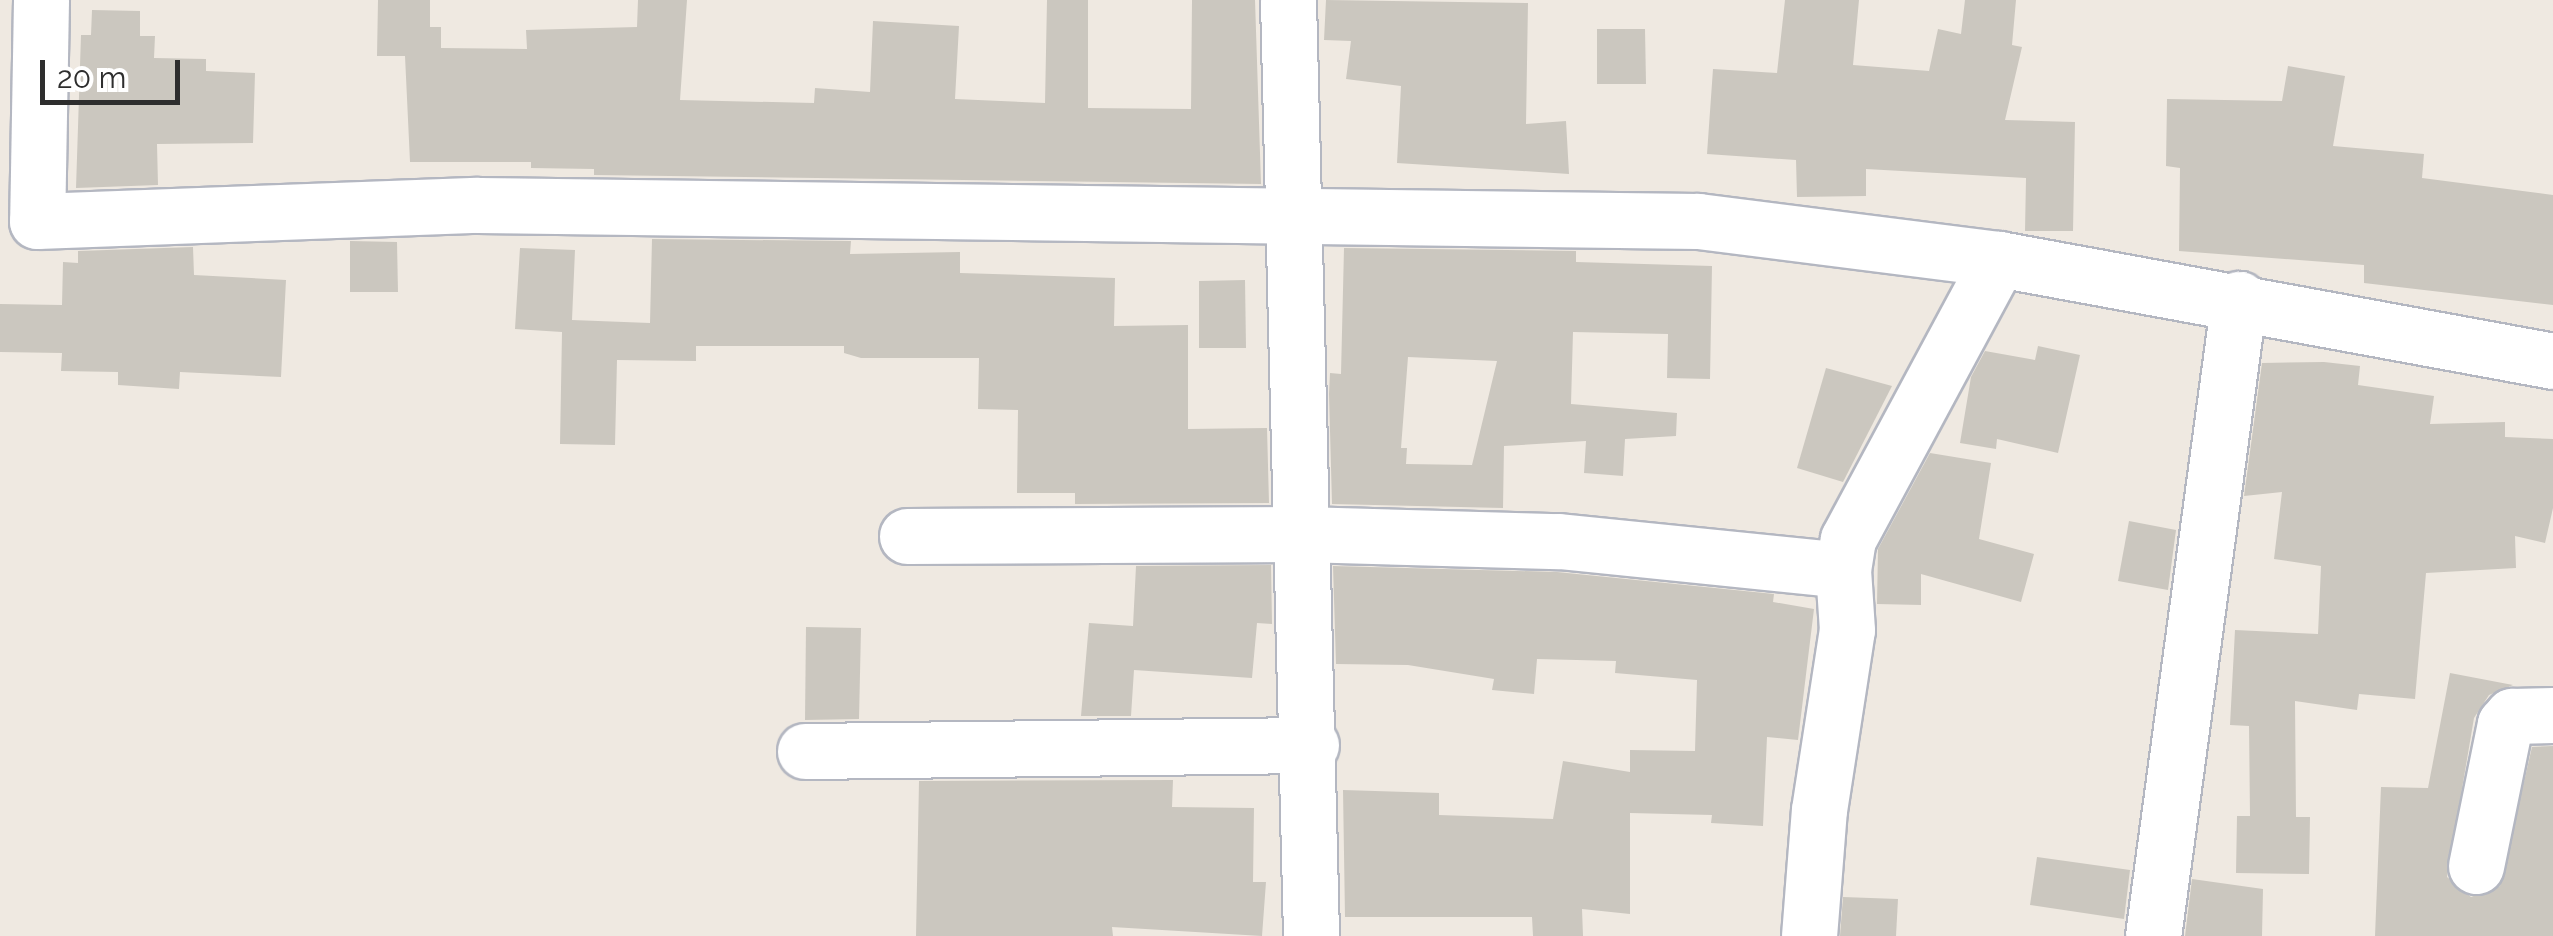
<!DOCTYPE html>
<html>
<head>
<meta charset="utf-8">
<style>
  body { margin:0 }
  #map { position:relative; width:2553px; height:936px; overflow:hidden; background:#efe9e1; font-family:Raleway,sans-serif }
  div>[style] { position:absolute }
  .building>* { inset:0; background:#cbc7bf }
  .roads { filter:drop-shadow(2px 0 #b4b7c1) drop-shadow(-2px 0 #b4b7c1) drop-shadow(0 2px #b4b7c1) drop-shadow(0 -2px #b4b7c1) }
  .minor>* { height:55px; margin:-27.5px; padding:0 27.5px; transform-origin:27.5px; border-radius:27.5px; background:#fff }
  span { translate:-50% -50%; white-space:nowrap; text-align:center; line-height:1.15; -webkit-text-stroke:9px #fff; paint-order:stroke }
  .scale { position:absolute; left:40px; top:60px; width:140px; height:45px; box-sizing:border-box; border:5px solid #2e2e2e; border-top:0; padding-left:12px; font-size:30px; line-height:35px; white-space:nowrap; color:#2e2e2e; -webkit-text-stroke:8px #fff; paint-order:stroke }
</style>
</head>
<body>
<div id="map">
  <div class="building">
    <i style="clip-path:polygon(378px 0,430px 0,430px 27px,441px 27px,441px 48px,527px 49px,526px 30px,637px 27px,638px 0,687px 0,680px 100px,814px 103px,815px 88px,870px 92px,873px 21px,959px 26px,955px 99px,1045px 103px,1047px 0,1088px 0,1088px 108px,1191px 109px,1192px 0,1255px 0,1261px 184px,594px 175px,594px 169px,531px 168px,531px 162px,410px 162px,405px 56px,377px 56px)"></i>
    <i style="clip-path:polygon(1326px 0,1528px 3px,1526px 124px,1566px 121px,1569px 174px,1397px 163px,1401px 86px,1346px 79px,1351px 41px,1324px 40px)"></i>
    <i style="clip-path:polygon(1785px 0,1859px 0,1853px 65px,1929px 71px,1938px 29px,1961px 34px,1965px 0,2016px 0,2012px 45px,2022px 47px,2005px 120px,2075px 122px,2073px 231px,2025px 231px,2026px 178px,1866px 169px,1866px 196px,1797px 197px,1796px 160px,1707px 154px,1713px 69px,1777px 73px)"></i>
    <i style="clip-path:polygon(92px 10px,140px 11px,140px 36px,155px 36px,154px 58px,206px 59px,206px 71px,255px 73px,253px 143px,157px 144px,158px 185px,76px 188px,81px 35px,91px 35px)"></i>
    <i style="clip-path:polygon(1597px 29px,1645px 29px,1646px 84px,1597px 84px)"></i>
    <i style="clip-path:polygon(2288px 66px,2345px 76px,2333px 146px,2424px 154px,2422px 178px,2553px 195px,2553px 305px,2364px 283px,2364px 265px,2179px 251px,2180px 168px,2166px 166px,2167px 99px,2282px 101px)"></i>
    <i style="clip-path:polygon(652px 239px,851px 241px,850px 254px,960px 252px,960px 273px,1115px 278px,1114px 326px,1188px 325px,1188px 429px,1267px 428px,1269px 503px,1075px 504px,1075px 493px,1017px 493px,1018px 410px,978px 409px,979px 358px,861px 358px,844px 353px,844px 346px,696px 346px,696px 361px,617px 360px,615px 445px,560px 444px,562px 332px,515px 329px,520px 248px,575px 250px,572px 320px,650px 323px)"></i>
    <i style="clip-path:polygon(350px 241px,397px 242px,398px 292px,350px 292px)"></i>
    <i style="clip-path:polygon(193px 247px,194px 275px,286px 280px,281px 377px,180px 372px,179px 389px,118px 385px,118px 372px,61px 371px,62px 353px,0 352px,0 304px,62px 305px,63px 262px,78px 263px,78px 251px)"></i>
    <i style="clip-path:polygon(evenodd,1344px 248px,1576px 251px,1576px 262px,1712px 266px,1710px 379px,1667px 378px,1668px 334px,1573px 332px,1571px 404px,1677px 413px,1676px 436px,1625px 439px,1623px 476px,1584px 473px,1586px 441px,1504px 446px,1503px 508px,1332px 504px,1329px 394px,1330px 373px,1341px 374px,1344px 248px,1408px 357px,1497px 361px,1472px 465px,1406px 464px,1407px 448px,1401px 448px,1408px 357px)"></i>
    <i style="clip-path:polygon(1245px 280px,1246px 348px,1199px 348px,1199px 281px)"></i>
    <i style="clip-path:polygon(2038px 346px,2080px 355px,2058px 453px,1997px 439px,1996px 449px,1960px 443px,1971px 377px,1985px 351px,2035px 360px)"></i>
    <i style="clip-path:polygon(2324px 362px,2360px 366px,2358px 385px,2434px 396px,2430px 424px,2505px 422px,2505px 437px,2553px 439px,2553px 508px,2545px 543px,2515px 536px,2516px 568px,2426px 573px,2415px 699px,2359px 694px,2357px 710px,2295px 701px,2296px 817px,2310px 817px,2309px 874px,2236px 873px,2237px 816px,2250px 816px,2249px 726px,2230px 725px,2235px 630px,2318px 634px,2321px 566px,2274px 559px,2282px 492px,2244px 496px,2262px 363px)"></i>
    <i style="clip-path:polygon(1826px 368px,1892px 386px,1843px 482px,1797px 468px)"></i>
    <i style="clip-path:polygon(1930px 453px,1991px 463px,1979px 539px,2034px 554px,2021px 602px,1921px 574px,1921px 605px,1877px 604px,1878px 549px)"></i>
    <i style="clip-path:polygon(2129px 521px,2176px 530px,2168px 590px,2118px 581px)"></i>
    <i style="clip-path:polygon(1271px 565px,1272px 624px,1257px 623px,1252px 678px,1134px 670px,1131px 716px,1081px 716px,1089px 623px,1133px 626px,1136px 566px)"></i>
    <i style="clip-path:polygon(1333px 566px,1557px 572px,1774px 594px,1773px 602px,1814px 609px,1798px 740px,1767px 737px,1763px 826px,1711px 823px,1712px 815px,1630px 813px,1630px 914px,1582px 909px,1583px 936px,1533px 936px,1532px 917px,1345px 917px,1343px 790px,1439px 793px,1439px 815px,1553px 819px,1563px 761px,1630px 772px,1630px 750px,1695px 751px,1697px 680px,1615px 673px,1616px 661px,1537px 659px,1534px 694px,1492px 690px,1494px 679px,1408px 665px,1336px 664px)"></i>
    <i style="clip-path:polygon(806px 627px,861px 628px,859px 719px,805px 720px)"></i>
    <i style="clip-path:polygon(2450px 673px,2513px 685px,2489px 695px,2474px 718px,2447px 877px,2471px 897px,2500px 886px,2532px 747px,2553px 746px,2553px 936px,2375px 936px,2381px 787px,2428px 788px)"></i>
    <i style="clip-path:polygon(1173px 780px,1172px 807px,1254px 808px,1253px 882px,1266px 882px,1262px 936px,1112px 927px,1113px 936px,916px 936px,919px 781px)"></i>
    <i style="clip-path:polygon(2037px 857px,2130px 870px,2124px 919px,2030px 905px)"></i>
    <i style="clip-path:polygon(2192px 879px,2263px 889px,2262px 936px,2185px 936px)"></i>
    <i style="clip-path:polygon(1843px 897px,1898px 899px,1896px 936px,1840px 936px)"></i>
  </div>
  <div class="roads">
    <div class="minor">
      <i style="left:41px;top:0;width:221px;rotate:91deg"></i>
      <i style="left:37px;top:221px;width:441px;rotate:-2.1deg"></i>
      <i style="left:478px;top:205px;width:1220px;rotate:0.75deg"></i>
      <i style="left:1698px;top:221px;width:303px;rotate:7.2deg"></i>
      <i style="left:1999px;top:259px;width:563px;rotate:10.43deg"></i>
      <i style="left:1288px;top:0;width:936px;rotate:88.59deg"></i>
      <i style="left:907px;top:536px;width:394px;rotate:-0.3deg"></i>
      <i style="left:1301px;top:534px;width:258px;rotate:1.6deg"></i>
      <i style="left:1559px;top:541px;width:285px;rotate:5.8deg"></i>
      <i style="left:1843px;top:570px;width:31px;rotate:-81deg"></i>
      <i style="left:1848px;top:539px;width:318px;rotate:-61.7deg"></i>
      <i style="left:805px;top:751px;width:506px;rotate:-0.68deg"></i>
      <i style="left:2476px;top:866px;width:145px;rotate:-78.5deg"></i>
      <i style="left:2505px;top:724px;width:11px;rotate:-49deg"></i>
      <i style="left:2512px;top:716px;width:41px;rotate:-1.4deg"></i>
      <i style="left:1809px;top:936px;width:126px;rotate:-85.5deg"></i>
      <i style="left:1819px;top:810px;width:182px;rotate:-81.2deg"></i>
      <i style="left:1847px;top:630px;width:60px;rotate:-93.8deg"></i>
      <i style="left:2153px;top:936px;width:643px;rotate:-82.31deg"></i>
    </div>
  </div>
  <div class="scale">20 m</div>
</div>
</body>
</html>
